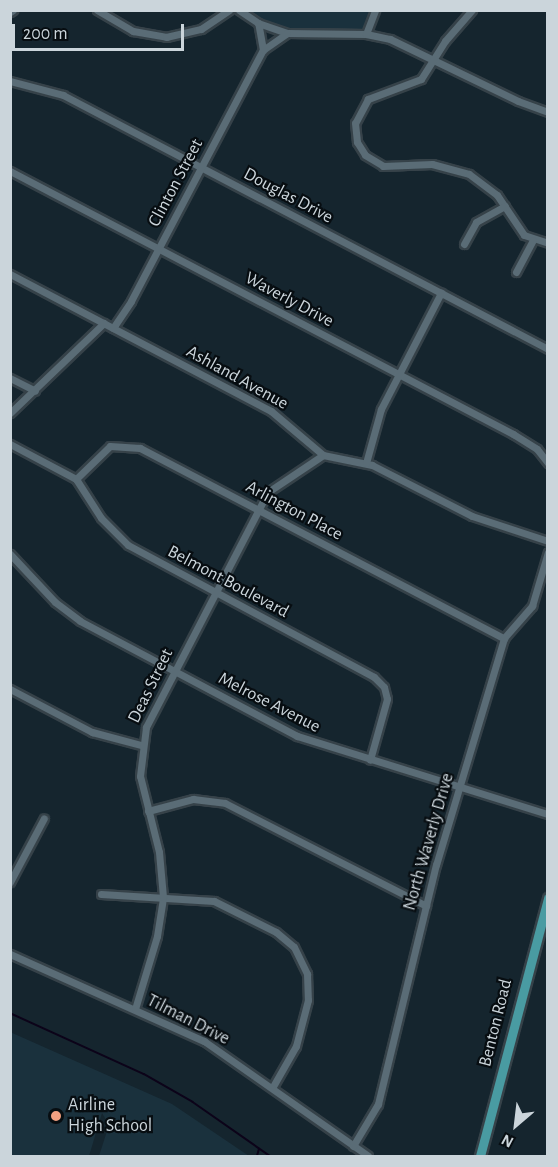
<!DOCTYPE html>
<html>
<head>
<meta charset="utf-8">
<style>
  body { margin:0 }
  #map { position:relative; width:558px; height:1167px; overflow:hidden; background:#15252e; font-family:"Alegreya Sans",sans-serif }
  div>[style] { position:absolute }
  .built>* { inset:0; background:#1a313d }
  .stream>* { height:1.5px; margin:-0.75px; padding:0 0.75px; transform-origin:0.75px; border-radius:0.75px; background:#0c0319 }
  .roads { filter:drop-shadow(2px 0 #364249) drop-shadow(-2px 0 #364249) drop-shadow(0 2px #364249) drop-shadow(0 -2px #364249) }
  .minor>* { height:7px; margin:-3.5px; padding:0 3.5px; transform-origin:3.5px; border-radius:3.5px; background:#5a6c76 }
  .major>* { height:9px; margin:-4.5px; padding:0 4.5px; transform-origin:4.5px; border-radius:4.5px; background:#499ba2 }
  .dots>* { width:16px; height:16px; translate:-50% -50%; box-sizing:border-box; border:3px solid #070d11; border-radius:50% }
  span { translate:-50% -50%; white-space:nowrap; text-align:center; line-height:1.15; -webkit-text-stroke:4.5px #070d11; paint-order:stroke }
  .street-label { font-size:18px; color:#cbd5db }
  .poi-label { font-size:18px; color:#cbd5db }
  .left { translate:0 -50%; text-align:left }
  .frame { position:absolute; inset:0; border:12px solid #cbd5db; pointer-events:none }
  .north { position:absolute; left:486px; top:1095px; width:60px; height:60px; -webkit-text-stroke:4px #070d11; paint-order:stroke; rotate:208deg; font-size:16px; font-weight:700; line-height:24px; text-align:center; color:#cbd5db }
  .north::after { content:''; display:block; margin:auto; width:21px; height:27px; background:#cbd5db; clip-path:polygon(50% 0,100% 100%,50% 72%,0 100%) }
  .scale { position:absolute; left:12px; top:24px; width:172px; height:27px; box-sizing:border-box; border:3px solid #cbd5db; border-top:0; padding-left:8px; font-size:18px; line-height:21px; white-space:nowrap; color:#cbd5db; -webkit-text-stroke:4px #070d11; paint-order:stroke }
</style>
</head>
<body>
<div id="map">
  <div class="built">
    <i style="clip-path:polygon(239px 11px,375px 11px,366px 34px,277px 30px)"></i>
    <i style="clip-path:polygon(10px 1032px,172px 1104px,249px 1156px,99px 1156px,109px 1125px,102px 1113px,89px 1156px,11px 1156px)"></i>
  </div>
  <div class="stream">
    <i style="left:10px;top:1013px;width:147px;rotate:24.5deg"></i>
    <i style="left:144px;top:1074px;width:56px;rotate:29.7deg"></i>
    <i style="left:193px;top:1102px;width:94px;rotate:35deg"></i>
    <i style="left:257px;top:1156px;width:7px;rotate:-74deg"></i>
  </div>
  <div class="roads">
    <div class="minor">
      <i style="left:97px;top:10px;width:42px;rotate:30.3deg"></i>
      <i style="left:133px;top:31px;width:34px;rotate:10deg"></i>
      <i style="left:166px;top:37px;width:36px;rotate:-13deg"></i>
      <i style="left:201px;top:29px;width:34px;rotate:-34deg"></i>
      <i style="left:239px;top:10px;width:23px;rotate:34deg"></i>
      <i style="left:258px;top:23px;width:31px;rotate:19deg"></i>
      <i style="left:287px;top:33px;width:79px;rotate:0.7deg"></i>
      <i style="left:366px;top:34px;width:25px;rotate:12deg"></i>
      <i style="left:390px;top:39px;width:142px;rotate:25.8deg"></i>
      <i style="left:518px;top:101px;width:32px;rotate:20deg"></i>
      <i style="left:472px;top:10px;width:41px;rotate:131.1deg"></i>
      <i style="left:445px;top:41px;width:45px;rotate:122.3deg"></i>
      <i style="left:421px;top:79px;width:57px;rotate:159.3deg"></i>
      <i style="left:368px;top:99px;width:27px;rotate:118deg"></i>
      <i style="left:355px;top:123px;width:19px;rotate:84deg"></i>
      <i style="left:357px;top:142px;width:15px;rotate:58deg"></i>
      <i style="left:365px;top:155px;width:21px;rotate:31deg"></i>
      <i style="left:383px;top:166px;width:49px;rotate:-2.3deg"></i>
      <i style="left:432px;top:164px;width:38px;rotate:15deg"></i>
      <i style="left:469px;top:174px;width:35px;rotate:37deg"></i>
      <i style="left:497px;top:195px;width:48px;rotate:56deg"></i>
      <i style="left:524px;top:235px;width:25px;rotate:18deg"></i>
      <i style="left:10px;top:12px;width:4px;rotate:-34deg"></i>
      <i style="left:366px;top:34px;width:26px;rotate:-69deg"></i>
      <i style="left:263px;top:50px;width:29px;rotate:-35deg"></i>
      <i style="left:10px;top:81px;width:55px;rotate:14.8deg"></i>
      <i style="left:63px;top:95px;width:547px;rotate:27.64deg"></i>
      <i style="left:10px;top:171px;width:568px;rotate:27.6deg"></i>
      <i style="left:513px;top:434px;width:28px;rotate:32deg"></i>
      <i style="left:537px;top:449px;width:18px;rotate:52deg"></i>
      <i style="left:464px;top:244px;width:25px;rotate:-61deg"></i>
      <i style="left:476px;top:222px;width:33px;rotate:-29deg"></i>
      <i style="left:516px;top:272px;width:36px;rotate:-62deg"></i>
      <i style="left:10px;top:274px;width:295px;rotate:27.7deg"></i>
      <i style="left:271px;top:411px;width:68px;rotate:40.2deg"></i>
      <i style="left:323px;top:455px;width:50px;rotate:11.5deg"></i>
      <i style="left:372px;top:465px;width:112px;rotate:27deg"></i>
      <i style="left:472px;top:516px;width:80px;rotate:18.2deg"></i>
      <i style="left:113px;top:328px;width:32px;rotate:-56deg"></i>
      <i style="left:131px;top:301px;width:284px;rotate:-62.3deg"></i>
      <i style="left:263px;top:50px;width:27px;rotate:-100deg"></i>
      <i style="left:10px;top:378px;width:28px;rotate:27deg"></i>
      <i style="left:10px;top:413px;width:130px;rotate:-43.8deg"></i>
      <i style="left:10px;top:444px;width:75px;rotate:27.9deg"></i>
      <i style="left:76px;top:479px;width:46px;rotate:57.3deg"></i>
      <i style="left:101px;top:518px;width:38px;rotate:45deg"></i>
      <i style="left:128px;top:545px;width:279px;rotate:28.2deg"></i>
      <i style="left:374px;top:677px;width:14px;rotate:45deg"></i>
      <i style="left:384px;top:687px;width:12px;rotate:76deg"></i>
      <i style="left:387px;top:699px;width:63px;rotate:105.6deg"></i>
      <i style="left:366px;top:463px;width:56px;rotate:-74.5deg"></i>
      <i style="left:381px;top:409px;width:131px;rotate:-62.7deg"></i>
      <i style="left:76px;top:479px;width:47px;rotate:-44.1deg"></i>
      <i style="left:110px;top:446px;width:30px;rotate:4deg"></i>
      <i style="left:140px;top:448px;width:411px;rotate:27.6deg"></i>
      <i style="left:10px;top:554px;width:66px;rotate:46.8deg"></i>
      <i style="left:55px;top:602px;width:31px;rotate:37deg"></i>
      <i style="left:80px;top:621px;width:246px;rotate:27.9deg"></i>
      <i style="left:297px;top:736px;width:263px;rotate:17.3deg"></i>
      <i style="left:10px;top:689px;width:93px;rotate:27.7deg"></i>
      <i style="left:92px;top:732px;width:51px;rotate:14.9deg"></i>
      <i style="left:148px;top:811px;width:47px;rotate:-14.9deg"></i>
      <i style="left:193px;top:799px;width:32px;rotate:7deg"></i>
      <i style="left:225px;top:803px;width:226px;rotate:27.1deg"></i>
      <i style="left:10px;top:882px;width:72px;rotate:-62deg"></i>
      <i style="left:101px;top:894px;width:113px;rotate:3.5deg"></i>
      <i style="left:214px;top:901px;width:69px;rotate:26.6deg"></i>
      <i style="left:276px;top:932px;width:23px;rotate:40deg"></i>
      <i style="left:294px;top:947px;width:30px;rotate:64deg"></i>
      <i style="left:307px;top:974px;width:26px;rotate:88deg"></i>
      <i style="left:308px;top:1000px;width:48px;rotate:104.6deg"></i>
      <i style="left:296px;top:1046px;width:48px;rotate:119.7deg"></i>
      <i style="left:10px;top:954px;width:213px;rotate:24.2deg"></i>
      <i style="left:204px;top:1041px;width:200px;rotate:35deg"></i>
      <i style="left:135px;top:1009px;width:76px;rotate:-73.2deg"></i>
      <i style="left:157px;top:936px;width:39px;rotate:-81deg"></i>
      <i style="left:163px;top:897px;width:45px;rotate:-95.1deg"></i>
      <i style="left:159px;top:852px;width:78px;rotate:-104deg"></i>
      <i style="left:140px;top:776px;width:49px;rotate:-83deg"></i>
      <i style="left:146px;top:727px;width:265px;rotate:-62.6deg"></i>
      <i style="left:268px;top:492px;width:66px;rotate:-33.9deg"></i>
      <i style="left:353px;top:1146px;width:49px;rotate:-59.2deg"></i>
      <i style="left:378px;top:1104px;width:246px;rotate:-76.4deg"></i>
      <i style="left:436px;top:865px;width:237px;rotate:-73.3deg"></i>
      <i style="left:504px;top:638px;width:43px;rotate:-48.8deg"></i>
      <i style="left:532px;top:606px;width:56px;rotate:-73.5deg"></i>
    </div>
    <div class="major">
      <i style="left:480px;top:1156px;width:267px;rotate:-75.2deg"></i>
    </div>
  </div>
  <div class="dots">
    <i style="left:56px;top:1116px;background:#f3a081"></i>
  </div>
  <div class="street-label">
    <span style="left:176px;top:183px;rotate:-62deg">Clinton Street</span>
    <span style="left:288px;top:196px;rotate:28deg">Douglas Drive</span>
    <span style="left:289px;top:300px;rotate:28deg">Waverly Drive</span>
    <span style="left:237px;top:378px;rotate:29deg">Ashland Avenue</span>
    <span style="left:294px;top:511px;rotate:28deg">Arlington Place</span>
    <span style="left:228px;top:582px;rotate:28deg">Belmont Boulevard</span>
    <span style="left:151px;top:686px;rotate:-64deg">Deas Street</span>
    <span style="left:269px;top:703px;rotate:27deg">Melrose Avenue</span>
    <span style="left:429px;top:842px;rotate:-74deg">North Waverly Drive</span>
    <span style="left:188px;top:1020px;rotate:27deg">Tilman Drive</span>
    <span style="left:496px;top:1023px;rotate:-76deg">Benton Road</span>
  </div>
  <div class="poi-label">
    <span class="left" style="left:68px;top:1116px">Airline<br>High School</span>
  </div>
  <div class="frame"></div>
  <div class="north">N</div>
  <div class="scale">200 m</div>
</div>
</body>
</html>
